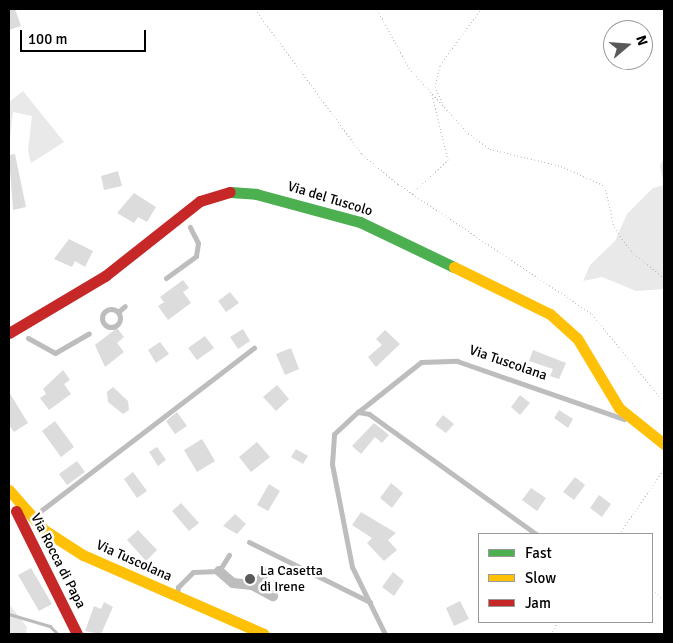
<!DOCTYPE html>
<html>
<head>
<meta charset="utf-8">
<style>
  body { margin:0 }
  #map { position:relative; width:673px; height:643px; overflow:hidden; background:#fff; font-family:Signika,sans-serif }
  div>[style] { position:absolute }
  .green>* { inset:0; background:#e9e9e9 }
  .stream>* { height:2.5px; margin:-1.25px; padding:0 1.25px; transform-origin:1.25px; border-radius:1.25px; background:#bbb }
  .building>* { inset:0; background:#dcdcdc }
  .path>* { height:1px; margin-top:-0.5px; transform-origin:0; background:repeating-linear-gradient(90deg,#b8b8b8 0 1px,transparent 0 3.5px) }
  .lane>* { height:5px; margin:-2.5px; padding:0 2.5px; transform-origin:2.5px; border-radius:2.5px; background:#bdbdbd }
  .lane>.ring { margin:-2.5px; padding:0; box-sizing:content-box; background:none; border:5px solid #bdbdbd; border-radius:50% }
  .street>* { height:10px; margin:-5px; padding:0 5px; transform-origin:5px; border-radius:5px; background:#bdbdbd }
  .fast>* { height:11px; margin:-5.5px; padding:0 5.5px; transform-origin:5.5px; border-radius:5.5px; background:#4caf50 }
  .slow>* { height:11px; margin:-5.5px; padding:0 5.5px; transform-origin:5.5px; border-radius:5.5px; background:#ffc107 }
  .jam>* { height:11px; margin:-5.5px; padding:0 5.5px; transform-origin:5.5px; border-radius:5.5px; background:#c62828 }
  .dots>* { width:14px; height:14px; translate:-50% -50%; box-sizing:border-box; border:2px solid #fff; border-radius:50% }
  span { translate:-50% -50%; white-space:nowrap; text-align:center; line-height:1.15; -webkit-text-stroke:5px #fff; paint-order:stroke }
  .street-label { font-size:14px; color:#000 }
  .poi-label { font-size:14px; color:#000 }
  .left { translate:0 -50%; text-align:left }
  .frame { position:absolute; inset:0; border:10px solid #000; pointer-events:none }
  .legend { position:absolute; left:478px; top:533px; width:175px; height:90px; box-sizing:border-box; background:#fff; border:1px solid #999; margin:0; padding:6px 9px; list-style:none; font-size:15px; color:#000 }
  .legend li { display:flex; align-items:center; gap:10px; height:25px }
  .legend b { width:25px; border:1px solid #999 }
  .north { position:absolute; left:603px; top:20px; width:50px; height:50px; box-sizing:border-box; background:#fff; border:1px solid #999; border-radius:50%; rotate:72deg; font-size:14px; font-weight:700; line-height:20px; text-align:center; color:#000 }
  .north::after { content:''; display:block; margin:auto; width:18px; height:22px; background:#595959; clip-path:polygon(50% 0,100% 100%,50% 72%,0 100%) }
  .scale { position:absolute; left:20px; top:30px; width:126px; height:22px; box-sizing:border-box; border:2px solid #000; border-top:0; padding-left:6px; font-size:15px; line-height:18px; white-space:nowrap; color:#000; -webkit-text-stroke:4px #fff; paint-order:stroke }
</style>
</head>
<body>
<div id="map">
  <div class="green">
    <i style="clip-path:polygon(23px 91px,64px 142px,31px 163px,28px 151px,32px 116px,13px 112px,9px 147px,9px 102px)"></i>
    <i style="clip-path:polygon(664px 158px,664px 289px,636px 291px,602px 277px,583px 281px,590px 265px,615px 241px,627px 214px,653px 188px,664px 185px,660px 166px)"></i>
    <i style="clip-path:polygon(9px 604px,27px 627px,26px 634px,9px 634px)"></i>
  </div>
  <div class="stream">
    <i style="left:9px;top:614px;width:43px;rotate:16.3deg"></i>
    <i style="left:50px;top:626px;width:11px;rotate:45deg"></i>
  </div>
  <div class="building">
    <i style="clip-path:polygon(9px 9px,15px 9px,21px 26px,9px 30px)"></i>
    <i style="clip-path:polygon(15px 154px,26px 207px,13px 210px,9px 155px)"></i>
    <i style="clip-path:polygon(118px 171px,122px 186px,104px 190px,101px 176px)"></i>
    <i style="clip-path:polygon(134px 193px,156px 207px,147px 222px,138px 217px,134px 223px,117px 213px)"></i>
    <i style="clip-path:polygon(69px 239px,93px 251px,85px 267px,75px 261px,72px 267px,54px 259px)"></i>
    <i style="clip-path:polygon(183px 280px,189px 288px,183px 292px,191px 303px,168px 320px,158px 306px,164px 302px,160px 297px)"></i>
    <i style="clip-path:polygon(230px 292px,239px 303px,226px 312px,218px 301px)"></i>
    <i style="clip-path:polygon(117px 328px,124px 337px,117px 343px,124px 352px,105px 367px,95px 345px)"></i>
    <i style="clip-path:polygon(243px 329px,250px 341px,238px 349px,230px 337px)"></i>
    <i style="clip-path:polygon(385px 330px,400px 344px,376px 367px,368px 357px,382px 345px,376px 339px)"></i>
    <i style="clip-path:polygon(205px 336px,214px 348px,197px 360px,188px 348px)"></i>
    <i style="clip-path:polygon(160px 342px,169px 354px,156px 363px,148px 350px)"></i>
    <i style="clip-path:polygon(291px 348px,299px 369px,285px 375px,276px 354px)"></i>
    <i style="clip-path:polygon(533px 350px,566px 363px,559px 379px,550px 376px,553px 369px,529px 361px)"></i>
    <i style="clip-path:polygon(63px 370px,70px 380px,64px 384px,71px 394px,49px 410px,40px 398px,46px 394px,43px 389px)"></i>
    <i style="clip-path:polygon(277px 385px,289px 399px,276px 411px,263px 397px)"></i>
    <i style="clip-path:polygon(113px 387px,128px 401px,129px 410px,123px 414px,108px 402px,107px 392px)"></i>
    <i style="clip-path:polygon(9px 392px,28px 423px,14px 432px,9px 425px)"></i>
    <i style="clip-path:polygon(520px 395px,530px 403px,520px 415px,511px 407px)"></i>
    <i style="clip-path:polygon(559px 410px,573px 419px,568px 428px,554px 418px)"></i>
    <i style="clip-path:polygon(177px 412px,187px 426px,175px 434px,166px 421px)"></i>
    <i style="clip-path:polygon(443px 415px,454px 424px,446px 433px,435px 425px)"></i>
    <i style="clip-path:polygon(55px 421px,74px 447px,61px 457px,42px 431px)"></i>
    <i style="clip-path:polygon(374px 423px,389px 435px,382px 443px,375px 437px,361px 454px,352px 446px)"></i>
    <i style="clip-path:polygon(202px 439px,215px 461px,197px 472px,184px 450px)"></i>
    <i style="clip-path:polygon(257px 442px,270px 457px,251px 472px,239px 457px)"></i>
    <i style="clip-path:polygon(157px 447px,166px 460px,158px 466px,149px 452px)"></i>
    <i style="clip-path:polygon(296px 449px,308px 456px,303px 464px,291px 457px)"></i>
    <i style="clip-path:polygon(77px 461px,85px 472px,67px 485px,59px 474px)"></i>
    <i style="clip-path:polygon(133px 472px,147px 491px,137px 498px,124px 479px)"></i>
    <i style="clip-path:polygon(575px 477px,585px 485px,574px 500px,563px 492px)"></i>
    <i style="clip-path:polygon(391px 483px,403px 493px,392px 508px,380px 498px)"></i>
    <i style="clip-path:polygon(269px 484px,280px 491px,268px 511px,257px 505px)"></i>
    <i style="clip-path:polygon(531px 488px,546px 498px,537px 511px,522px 500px)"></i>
    <i style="clip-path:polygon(599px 495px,611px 504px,602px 517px,590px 508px)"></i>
    <i style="clip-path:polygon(181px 503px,199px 523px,189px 531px,172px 511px)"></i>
    <i style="clip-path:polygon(361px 512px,396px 533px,388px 540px,397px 550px,384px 561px,367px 543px,372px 538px,352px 525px)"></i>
    <i style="clip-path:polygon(235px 514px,246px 524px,237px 534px,223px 526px)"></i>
    <i style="clip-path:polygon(138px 530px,157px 550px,146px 561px,127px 540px)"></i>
    <i style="clip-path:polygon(31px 568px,52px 604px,39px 611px,18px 575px)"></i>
    <i style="clip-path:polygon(393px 572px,404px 581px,394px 596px,382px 587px)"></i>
    <i style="clip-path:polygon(460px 601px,469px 619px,454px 626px,446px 608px)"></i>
    <i style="clip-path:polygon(104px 602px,113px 607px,101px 634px,85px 631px,94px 606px,101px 609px)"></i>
  </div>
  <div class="path">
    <i style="left:255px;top:9px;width:180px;rotate:53.6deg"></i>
    <i style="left:362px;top:154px;width:47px;rotate:39.8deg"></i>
    <i style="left:398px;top:184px;width:234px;rotate:33.8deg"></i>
    <i style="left:592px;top:314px;width:114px;rotate:50.7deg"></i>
    <i style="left:377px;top:9px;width:67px;rotate:61.5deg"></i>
    <i style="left:409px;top:68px;width:88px;rotate:47.8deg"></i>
    <i style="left:468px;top:133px;width:27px;rotate:36deg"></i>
    <i style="left:490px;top:149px;width:73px;rotate:13.5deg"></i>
    <i style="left:561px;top:166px;width:48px;rotate:24.4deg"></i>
    <i style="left:605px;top:186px;width:42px;rotate:77.6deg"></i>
    <i style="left:614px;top:227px;width:29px;rotate:55deg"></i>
    <i style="left:631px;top:251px;width:43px;rotate:39.3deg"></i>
    <i style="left:444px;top:106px;width:21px;rotate:-115deg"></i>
    <i style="left:435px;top:87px;width:23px;rotate:-77deg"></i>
    <i style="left:440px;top:65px;width:69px;rotate:-53.8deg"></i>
    <i style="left:412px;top:193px;width:49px;rotate:-42.5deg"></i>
    <i style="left:448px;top:160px;width:67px;rotate:-103.8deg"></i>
    <i style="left:619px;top:534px;width:79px;rotate:-55.3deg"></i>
    <i style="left:652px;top:590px;width:15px;rotate:37deg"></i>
    <i style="left:550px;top:634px;width:14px;rotate:-56deg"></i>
  </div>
  <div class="lane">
    <i style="left:166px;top:278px;width:37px;rotate:-36deg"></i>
    <i style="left:196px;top:256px;width:13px;rotate:-81deg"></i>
    <i style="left:198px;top:243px;width:18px;rotate:-117deg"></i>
    <i class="ring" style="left:102px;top:309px;width:13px;height:13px"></i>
    <i style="left:118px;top:312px;width:9px;rotate:-41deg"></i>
    <i style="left:28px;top:338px;width:31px;rotate:29deg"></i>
    <i style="left:55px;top:353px;width:39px;rotate:-30deg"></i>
    <i style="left:358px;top:412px;width:80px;rotate:-38.4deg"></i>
    <i style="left:421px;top:362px;width:36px;rotate:-2deg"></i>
    <i style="left:457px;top:361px;width:177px;rotate:19.2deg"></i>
    <i style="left:34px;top:516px;width:277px;rotate:-37.4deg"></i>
    <i style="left:249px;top:542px;width:135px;rotate:26.4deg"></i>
    <i style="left:177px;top:595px;width:8px;rotate:-83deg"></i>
    <i style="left:178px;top:587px;width:21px;rotate:-45deg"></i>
    <i style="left:193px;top:572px;width:26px;rotate:-2deg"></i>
    <i style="left:219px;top:571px;width:19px;rotate:-58deg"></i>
    <i style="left:385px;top:634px;width:75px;rotate:-116.2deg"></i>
    <i style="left:352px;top:567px;width:105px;rotate:-101deg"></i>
    <i style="left:332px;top:464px;width:30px;rotate:-86deg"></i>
    <i style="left:334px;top:434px;width:33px;rotate:-43deg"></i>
    <i style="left:358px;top:412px;width:11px;rotate:10deg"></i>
    <i style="left:369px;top:414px;width:206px;rotate:35.7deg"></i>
  </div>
  <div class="street">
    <i style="left:219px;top:571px;width:18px;rotate:41deg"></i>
    <i style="left:233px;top:583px;width:19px;rotate:6deg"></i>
    <i style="left:252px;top:585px;width:24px;rotate:28deg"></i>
    <i style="left:257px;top:587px;width:17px;rotate:-62deg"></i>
  </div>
  <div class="fast">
    <i style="left:230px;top:192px;width:26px;rotate:4deg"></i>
    <i style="left:256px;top:194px;width:108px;rotate:15.1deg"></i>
    <i style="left:360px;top:222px;width:104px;rotate:25.6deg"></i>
  </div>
  <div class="slow">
    <i style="left:454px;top:267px;width:107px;rotate:26.1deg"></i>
    <i style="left:550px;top:314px;width:36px;rotate:42deg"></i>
    <i style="left:577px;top:338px;width:82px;rotate:59deg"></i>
    <i style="left:619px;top:408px;width:58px;rotate:38.7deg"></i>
    <i style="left:9px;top:490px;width:53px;rotate:48.8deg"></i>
    <i style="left:44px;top:530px;width:46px;rotate:32.7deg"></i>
    <i style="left:83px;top:555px;width:197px;rotate:23.6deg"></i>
  </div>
  <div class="jam">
    <i style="left:9px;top:333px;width:112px;rotate:-30.7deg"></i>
    <i style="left:105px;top:276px;width:121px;rotate:-38.3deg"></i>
    <i style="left:200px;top:201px;width:31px;rotate:-17deg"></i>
    <i style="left:16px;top:511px;width:137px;rotate:63.6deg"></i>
  </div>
  <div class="dots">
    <i style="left:250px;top:579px;background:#595959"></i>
  </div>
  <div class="street-label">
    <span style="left:330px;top:199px;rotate:17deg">Via del Tuscolo</span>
    <span style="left:508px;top:363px;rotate:19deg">Via Tuscolana</span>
    <span style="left:58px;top:561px;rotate:63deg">Via Rocca di Papa</span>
    <span style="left:134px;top:561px;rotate:24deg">Via Tuscolana</span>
  </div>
  <div class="poi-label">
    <span class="left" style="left:260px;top:579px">La Casetta<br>di Irene</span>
  </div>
  <div class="frame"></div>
  <ul class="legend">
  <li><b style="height:6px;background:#4caf50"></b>Fast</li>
  <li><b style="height:6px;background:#ffc107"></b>Slow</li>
  <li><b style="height:6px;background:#c62828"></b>Jam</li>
  </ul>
  <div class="north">N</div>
  <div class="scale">100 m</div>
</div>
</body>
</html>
